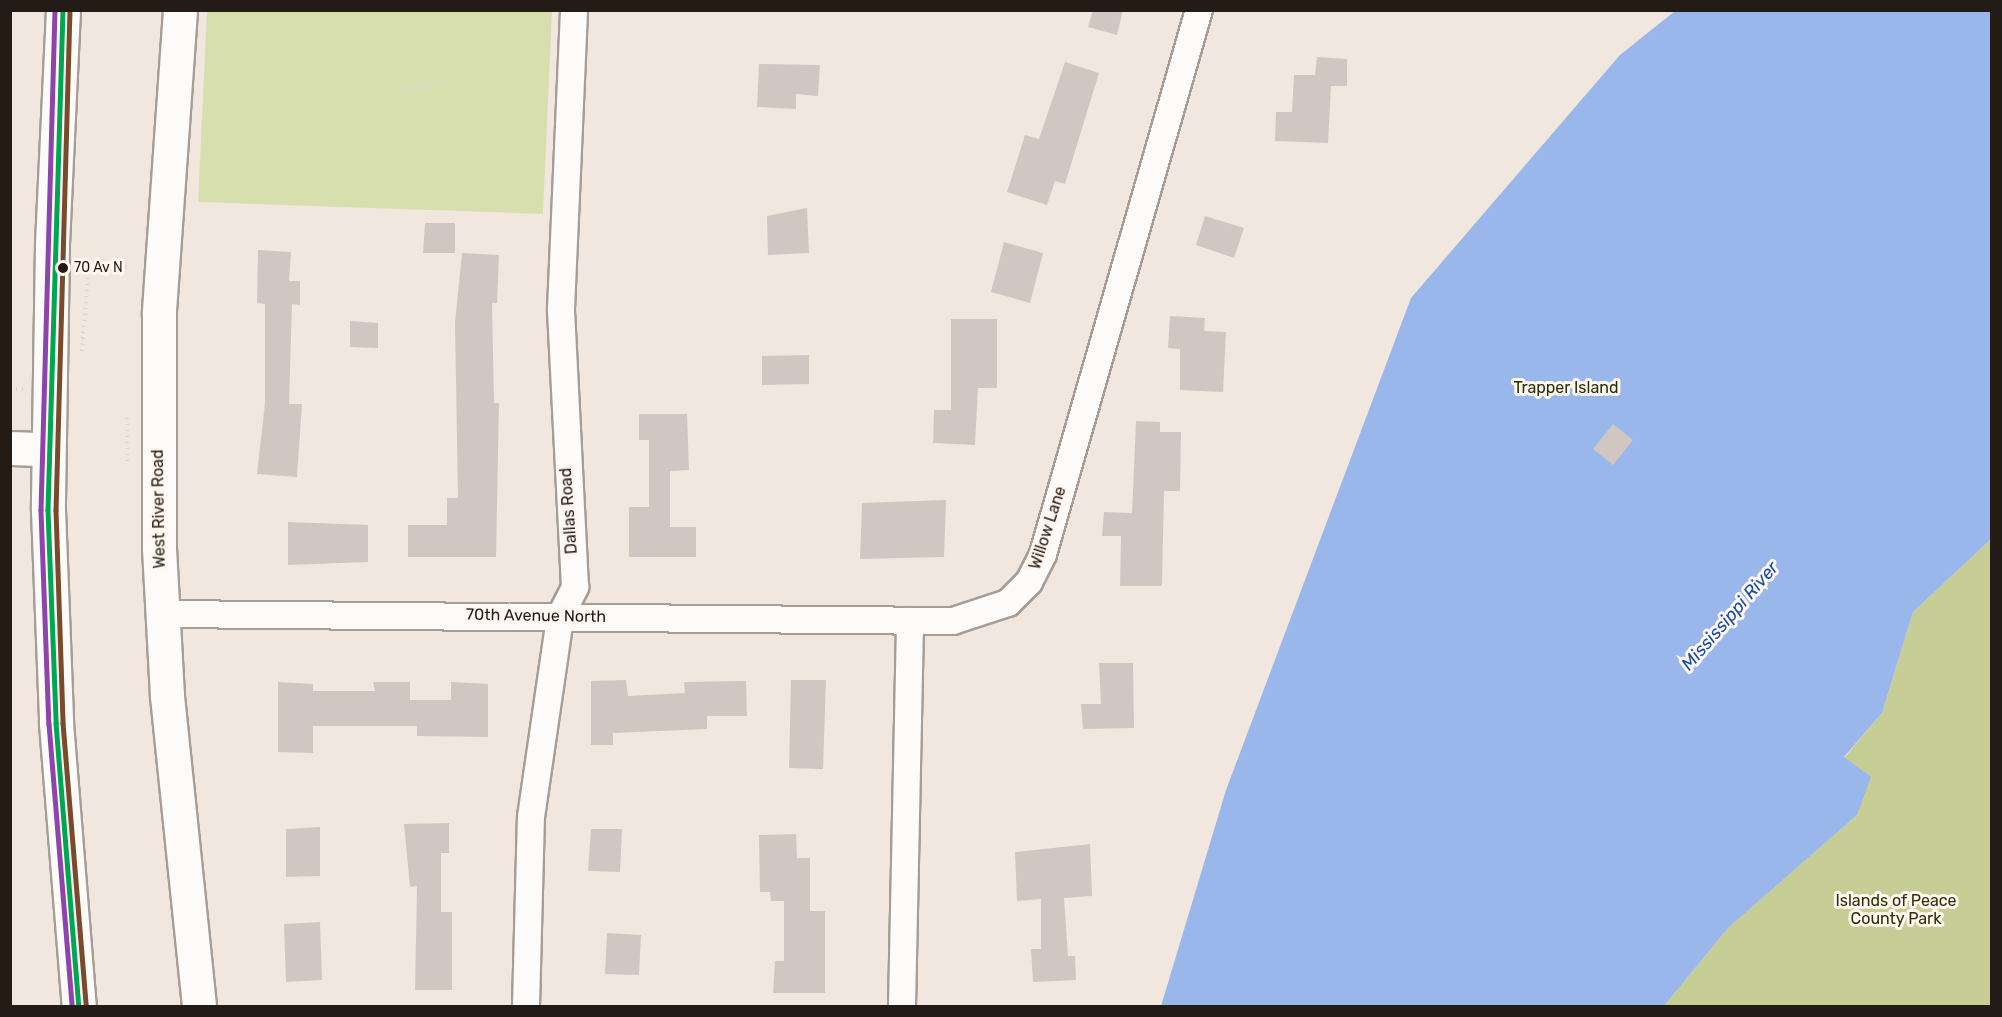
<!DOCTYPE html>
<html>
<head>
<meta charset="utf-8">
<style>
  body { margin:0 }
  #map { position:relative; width:2002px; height:1017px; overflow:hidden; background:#f2e7de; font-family:Rubik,sans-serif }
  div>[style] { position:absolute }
  .green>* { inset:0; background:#d8dfaf }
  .forest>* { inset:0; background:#c6ce95 }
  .water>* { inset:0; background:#99b7ea }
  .building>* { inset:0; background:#d1c7c2 }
  .path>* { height:4px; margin-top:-2px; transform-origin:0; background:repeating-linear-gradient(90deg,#d8d5d2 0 1.5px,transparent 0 6px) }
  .roads { filter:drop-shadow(2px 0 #a59d96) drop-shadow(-2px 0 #a59d96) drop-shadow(0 2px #a59d96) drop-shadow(0 -2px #a59d96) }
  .street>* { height:26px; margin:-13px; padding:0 13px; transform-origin:13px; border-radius:13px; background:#fdfbfa }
  .secondary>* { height:33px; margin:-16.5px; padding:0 16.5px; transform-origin:16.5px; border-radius:16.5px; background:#fdfbfa }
  .highway>* { height:33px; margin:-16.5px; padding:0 16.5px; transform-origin:16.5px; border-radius:16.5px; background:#fdfbfa }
  .bus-1>* { height:4.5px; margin:-2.25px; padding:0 2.25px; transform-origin:2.25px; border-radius:2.25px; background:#00a651 }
  .bus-2>* { height:4.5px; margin:-2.25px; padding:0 2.25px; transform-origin:2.25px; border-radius:2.25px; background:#8e44ad }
  .bus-3>* { height:4.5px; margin:-2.25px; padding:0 2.25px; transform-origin:2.25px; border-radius:2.25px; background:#7a4b2a }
  .dots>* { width:16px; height:16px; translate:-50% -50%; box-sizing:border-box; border:3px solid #fef6ef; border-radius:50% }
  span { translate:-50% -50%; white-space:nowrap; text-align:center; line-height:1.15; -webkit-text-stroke:6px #fef6ef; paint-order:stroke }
  .bus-label { font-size:14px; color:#221b16 }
  .left { translate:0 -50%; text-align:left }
  .park-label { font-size:16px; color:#283108 }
  .street-label { font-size:16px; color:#221b16 }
  .water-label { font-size:18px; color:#154da6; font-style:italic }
  .frame { position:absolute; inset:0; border:12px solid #221b16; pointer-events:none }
</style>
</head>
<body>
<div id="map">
  <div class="green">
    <i style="clip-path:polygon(207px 11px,552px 11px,543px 214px,198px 202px)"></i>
  </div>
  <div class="forest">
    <i style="clip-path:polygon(1991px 539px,1991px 1006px,1664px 1006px,1728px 928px,1857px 815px,1844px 758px,1882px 713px,1913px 612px)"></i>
  </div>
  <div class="water">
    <i style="clip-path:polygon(1675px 11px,1991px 11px,1991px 539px,1913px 612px,1882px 713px,1844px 757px,1871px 777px,1857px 815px,1728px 928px,1664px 1006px,1161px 1006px,1226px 790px,1411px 298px,1620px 55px)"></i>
  </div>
  <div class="building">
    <i style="clip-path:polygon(1093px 10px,1123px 10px,1117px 35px,1088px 27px)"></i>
    <i style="clip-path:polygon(1317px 57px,1347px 59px,1347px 86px,1331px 86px,1328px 143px,1275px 141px,1276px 112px,1292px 112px,1294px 75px,1315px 75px)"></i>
    <i style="clip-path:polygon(1065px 62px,1099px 73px,1065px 184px,1055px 181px,1047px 205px,1007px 192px,1025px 135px,1039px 139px)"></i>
    <i style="clip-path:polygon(759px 64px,820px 65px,818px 96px,796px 94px,796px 109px,757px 107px)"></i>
    <i style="clip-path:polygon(807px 208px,809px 253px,768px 255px,767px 216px)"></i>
    <i style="clip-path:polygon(1205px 216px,1244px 228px,1234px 258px,1196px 245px)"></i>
    <i style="clip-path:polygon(425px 223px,455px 223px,455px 253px,423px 253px)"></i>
    <i style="clip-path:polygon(1004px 242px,1043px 253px,1030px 303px,991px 292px)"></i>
    <i style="clip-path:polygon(258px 250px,291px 252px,289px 281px,300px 281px,300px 305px,292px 304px,289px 404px,302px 404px,297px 477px,257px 474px,265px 403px,265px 304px,257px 303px)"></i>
    <i style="clip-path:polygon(462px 253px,499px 255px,497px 303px,492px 303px,494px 403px,499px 403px,496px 557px,408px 557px,408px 525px,447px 525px,447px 498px,458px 498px,455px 323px)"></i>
    <i style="clip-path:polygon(1170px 316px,1205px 318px,1204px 331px,1226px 332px,1223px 392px,1180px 390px,1180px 349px,1168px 348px)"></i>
    <i style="clip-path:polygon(951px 319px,997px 319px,997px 388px,978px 388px,975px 445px,933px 443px,934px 410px,951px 410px)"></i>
    <i style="clip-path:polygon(350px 321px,378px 323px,378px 348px,350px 347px)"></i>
    <i style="clip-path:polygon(809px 355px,809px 384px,762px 385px,762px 356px)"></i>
    <i style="clip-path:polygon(639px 414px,687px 414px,689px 470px,670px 471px,670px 527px,696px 527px,696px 557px,629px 557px,629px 507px,649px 507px,649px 440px,639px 440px)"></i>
    <i style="clip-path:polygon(1136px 421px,1160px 422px,1160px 432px,1181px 432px,1180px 491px,1164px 491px,1162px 586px,1120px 586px,1121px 536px,1102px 536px,1104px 512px,1132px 513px)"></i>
    <i style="clip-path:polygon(1613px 424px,1633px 440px,1613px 465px,1593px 449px)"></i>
    <i style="clip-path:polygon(946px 500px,944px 557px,860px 559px,862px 503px)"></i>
    <i style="clip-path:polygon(288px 522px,368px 525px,368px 562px,288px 565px)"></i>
    <i style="clip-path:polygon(1099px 663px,1133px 663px,1134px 728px,1083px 729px,1081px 704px,1101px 704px)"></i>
    <i style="clip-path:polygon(626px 680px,628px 696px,685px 693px,684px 682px,746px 681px,747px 716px,707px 716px,707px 729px,613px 733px,613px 745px,591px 745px,591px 681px)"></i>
    <i style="clip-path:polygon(791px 680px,826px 680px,823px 769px,789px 768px)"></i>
    <i style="clip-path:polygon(278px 682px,313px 684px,313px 691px,375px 691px,373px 682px,410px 682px,410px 700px,451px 700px,451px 682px,488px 684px,488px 737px,417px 736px,417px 726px,313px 726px,313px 753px,278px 752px)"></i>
    <i style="clip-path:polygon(449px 823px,449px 853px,441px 853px,441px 912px,452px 912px,452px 990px,415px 990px,417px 886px,410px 887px,404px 824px)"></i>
    <i style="clip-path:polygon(320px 827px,320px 876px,286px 877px,286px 829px)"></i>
    <i style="clip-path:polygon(591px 829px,622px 829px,620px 872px,588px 871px)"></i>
    <i style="clip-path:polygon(796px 834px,797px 858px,810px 858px,810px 911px,825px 911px,825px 993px,773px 993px,775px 961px,784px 961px,784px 901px,771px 901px,770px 892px,760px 892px,759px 835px)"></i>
    <i style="clip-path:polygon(1090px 844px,1092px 896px,1064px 898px,1068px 956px,1075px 956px,1076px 980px,1033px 982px,1031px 949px,1041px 949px,1041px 899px,1017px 901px,1015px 852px)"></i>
    <i style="clip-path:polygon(320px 922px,322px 980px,286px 982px,284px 924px)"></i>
    <i style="clip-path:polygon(607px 933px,641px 935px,639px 975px,605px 974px)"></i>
  </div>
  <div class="path">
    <i style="left:388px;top:90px;width:51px;rotate:-6.7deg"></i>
    <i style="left:439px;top:84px;width:107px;rotate:4.3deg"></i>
    <i style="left:82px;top:351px;width:86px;rotate:-85.3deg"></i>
    <i style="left:89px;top:265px;width:42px;rotate:2.7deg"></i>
    <i style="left:10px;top:389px;width:13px"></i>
    <i style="left:127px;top:418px;width:46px;rotate:90deg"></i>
  </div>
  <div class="roads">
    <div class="street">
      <i style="left:162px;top:614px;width:791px;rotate:0.51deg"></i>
      <i style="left:953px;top:621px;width:58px;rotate:-18.1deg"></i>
      <i style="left:1008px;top:603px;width:30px;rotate:-45deg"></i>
      <i style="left:1029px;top:582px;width:31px;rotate:-63deg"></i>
      <i style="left:1043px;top:554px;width:566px;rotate:-74deg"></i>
      <i style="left:526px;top:1006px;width:189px;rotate:-88.5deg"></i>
      <i style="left:531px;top:817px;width:202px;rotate:-81.7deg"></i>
      <i style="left:560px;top:617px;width:34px;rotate:-63deg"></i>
      <i style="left:575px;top:587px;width:278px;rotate:-92.9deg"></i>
      <i style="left:561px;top:309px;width:299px;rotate:-87.5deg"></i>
      <i style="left:902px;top:1006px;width:385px;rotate:-88.8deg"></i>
    </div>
    <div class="secondary">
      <i style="left:180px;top:10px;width:305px;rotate:94deg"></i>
      <i style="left:159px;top:314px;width:234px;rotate:90deg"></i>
      <i style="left:159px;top:548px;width:148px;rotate:86.9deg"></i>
      <i style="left:167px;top:696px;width:312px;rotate:84.1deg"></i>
      <i style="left:10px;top:448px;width:38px;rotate:2deg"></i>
    </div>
    <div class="highway">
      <i style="left:63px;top:10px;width:236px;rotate:92.7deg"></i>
      <i style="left:52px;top:246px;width:264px;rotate:90.9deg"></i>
      <i style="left:48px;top:510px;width:213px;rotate:87.8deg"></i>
      <i style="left:56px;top:723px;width:284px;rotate:85.4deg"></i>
    </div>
  </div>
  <div class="bus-1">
    <i style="left:63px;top:10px;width:500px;rotate:91.72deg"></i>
    <i style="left:48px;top:510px;width:213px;rotate:87.8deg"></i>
    <i style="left:56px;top:723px;width:284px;rotate:85.4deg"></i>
  </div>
  <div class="bus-2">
    <i style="left:55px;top:10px;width:500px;rotate:91.6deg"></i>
    <i style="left:41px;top:510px;width:214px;rotate:87.9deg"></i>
    <i style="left:49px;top:724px;width:283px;rotate:85.3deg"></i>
  </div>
  <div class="bus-3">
    <i style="left:70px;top:10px;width:500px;rotate:91.6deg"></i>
    <i style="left:56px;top:510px;width:213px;rotate:88.1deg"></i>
    <i style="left:63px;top:723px;width:283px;rotate:85.3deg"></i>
  </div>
  <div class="dots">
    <i style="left:63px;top:268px;background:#221b16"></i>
  </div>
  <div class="bus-label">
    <span class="left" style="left:74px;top:268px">70 Av N</span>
  </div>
  <div class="park-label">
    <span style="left:1566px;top:388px">Trapper Island</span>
    <span style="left:1896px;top:910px">Islands of Peace<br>County Park</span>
  </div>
  <div class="street-label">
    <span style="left:159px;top:509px;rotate:-91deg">West River Road</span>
    <span style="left:569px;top:511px;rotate:-94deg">Dallas Road</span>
    <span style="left:1048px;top:528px;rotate:-72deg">Willow Lane</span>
    <span style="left:536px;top:616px;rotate:1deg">70th Avenue North</span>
  </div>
  <div class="water-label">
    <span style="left:1730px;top:616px;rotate:-49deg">Mississippi River</span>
  </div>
  <div class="frame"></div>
</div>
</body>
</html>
